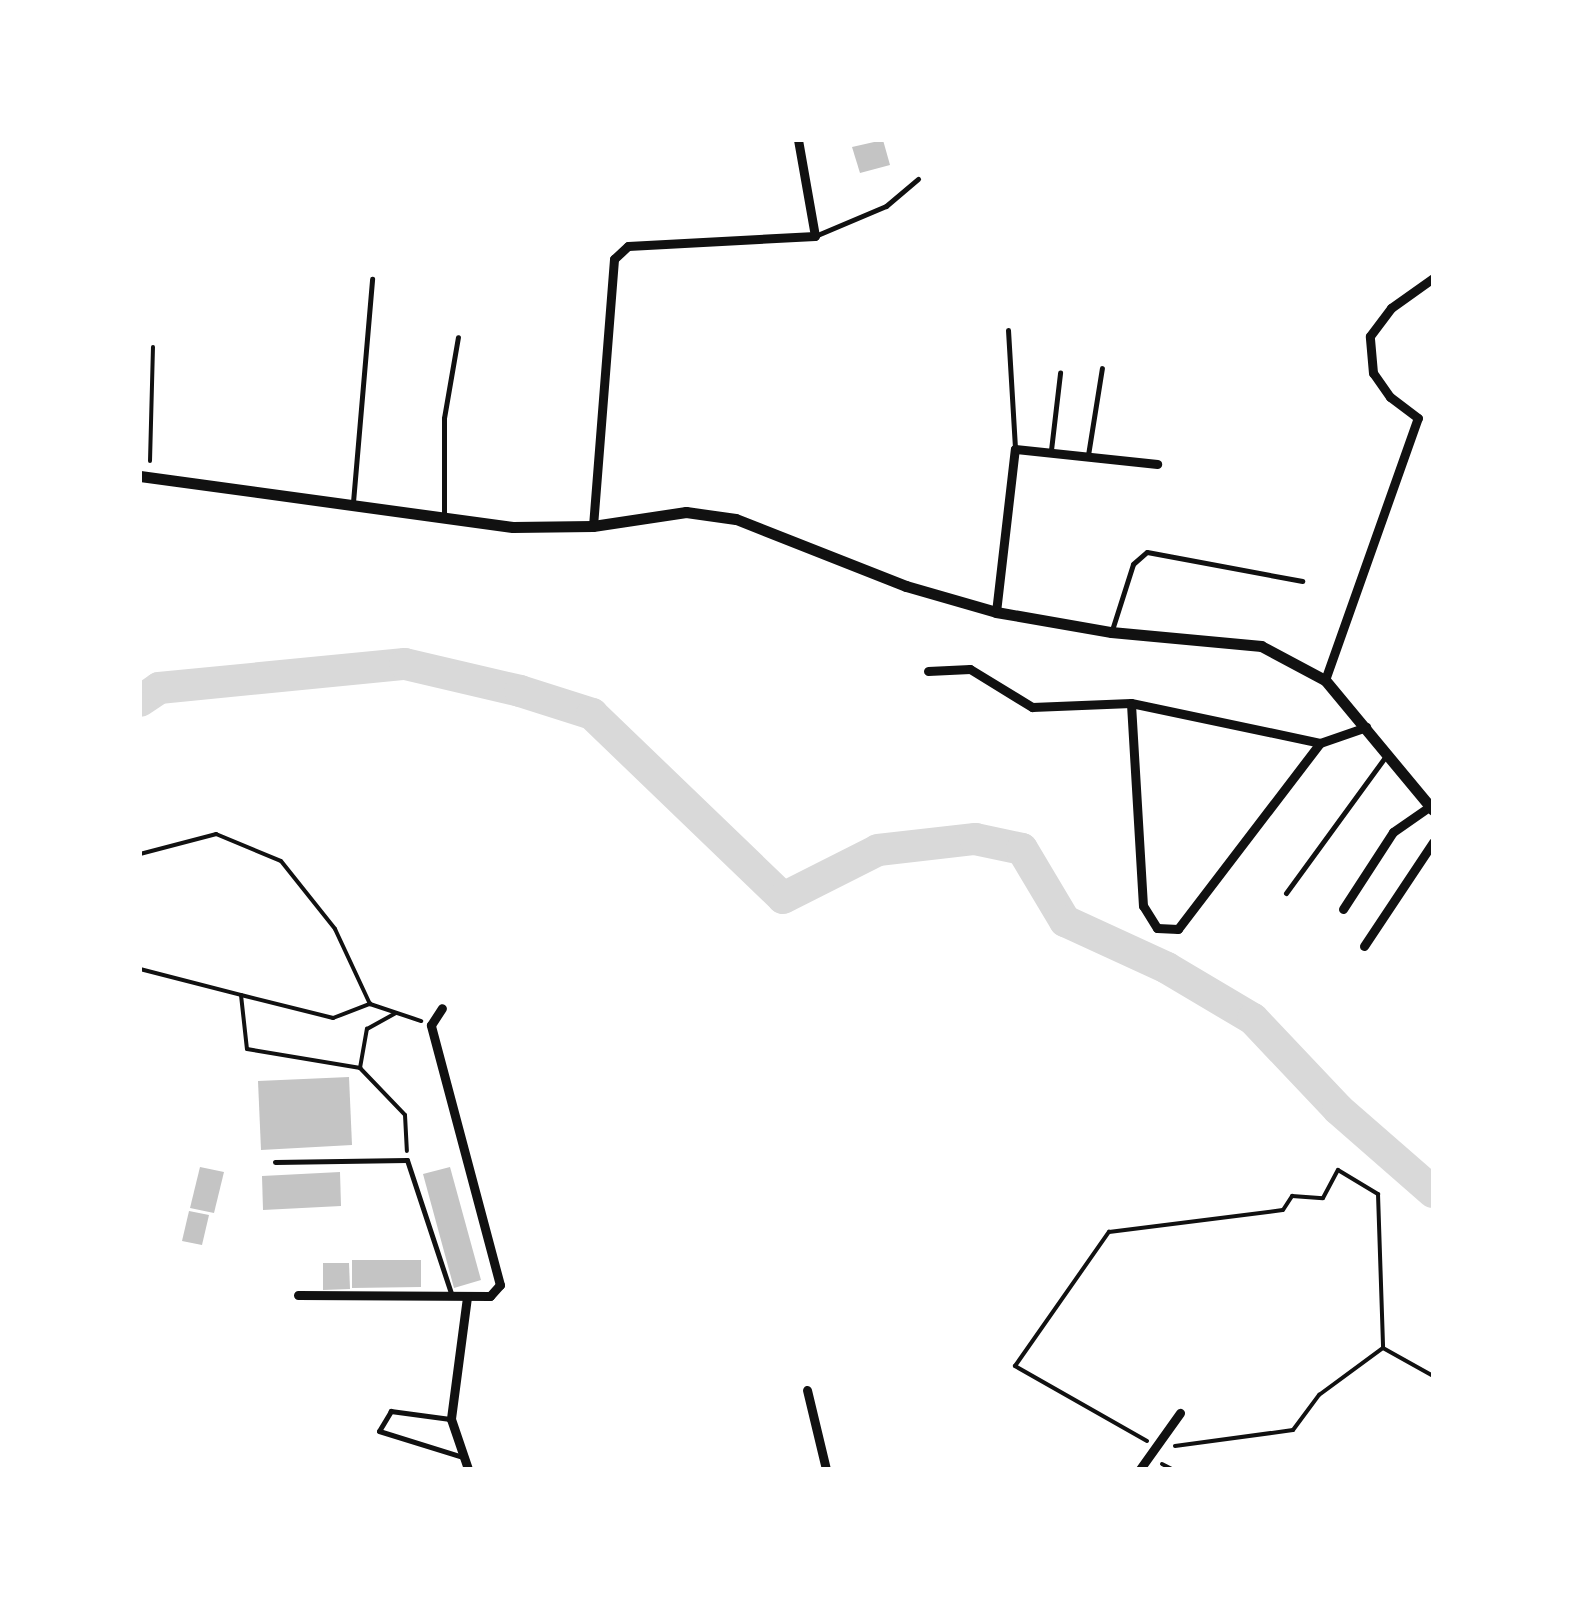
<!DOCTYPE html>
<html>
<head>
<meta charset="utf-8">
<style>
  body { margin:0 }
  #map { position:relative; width:1573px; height:1609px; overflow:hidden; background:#fff; font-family:"Golos Text",sans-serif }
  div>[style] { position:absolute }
  .river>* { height:32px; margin:-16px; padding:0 16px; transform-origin:16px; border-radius:16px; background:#d9d9d9 }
  .building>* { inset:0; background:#c4c4c4 }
  .path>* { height:4px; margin:-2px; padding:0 2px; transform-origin:2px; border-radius:2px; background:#111 }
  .service>* { height:5px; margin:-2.5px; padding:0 2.5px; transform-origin:2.5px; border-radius:2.5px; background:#111 }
  .minor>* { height:9px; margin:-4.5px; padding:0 4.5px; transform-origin:4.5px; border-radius:4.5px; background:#111 }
  .tertiary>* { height:11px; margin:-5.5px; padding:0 5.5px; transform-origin:5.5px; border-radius:5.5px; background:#111 }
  span { translate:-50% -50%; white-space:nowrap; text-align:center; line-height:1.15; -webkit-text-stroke:8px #fff; paint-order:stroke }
  .frame { position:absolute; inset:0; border:142px solid #fff; pointer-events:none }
</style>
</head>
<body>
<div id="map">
  <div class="river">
    <i style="left:140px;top:701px;width:23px;rotate:-34deg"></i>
    <i style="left:159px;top:688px;width:247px;rotate:-5.6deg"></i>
    <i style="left:405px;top:664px;width:118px;rotate:13.2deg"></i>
    <i style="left:520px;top:691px;width:76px;rotate:17.7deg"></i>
    <i style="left:592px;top:714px;width:265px;rotate:43.9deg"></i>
    <i style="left:783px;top:898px;width:106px;rotate:-26.8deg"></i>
    <i style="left:878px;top:850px;width:98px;rotate:-6.5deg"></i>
    <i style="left:975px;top:839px;width:48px;rotate:12deg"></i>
    <i style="left:1022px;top:849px;width:84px;rotate:59.2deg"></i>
    <i style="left:1065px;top:921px;width:112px;rotate:24.7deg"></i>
    <i style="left:1167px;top:968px;width:100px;rotate:30.7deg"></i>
    <i style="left:1253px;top:1019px;width:124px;rotate:46.6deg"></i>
    <i style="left:1338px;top:1109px;width:126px;rotate:41.1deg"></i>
  </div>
  <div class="building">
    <i style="clip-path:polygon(883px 140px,890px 165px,860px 173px,852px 147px)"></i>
    <i style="clip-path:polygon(349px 1077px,352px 1145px,261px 1150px,258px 1081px)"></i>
    <i style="clip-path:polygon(200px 1167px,224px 1172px,214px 1213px,190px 1208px)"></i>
    <i style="clip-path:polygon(450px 1167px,481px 1280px,454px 1288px,423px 1174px)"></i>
    <i style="clip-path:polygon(340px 1172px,341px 1206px,263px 1210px,262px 1176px)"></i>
    <i style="clip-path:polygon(189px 1211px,209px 1215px,202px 1245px,182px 1241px)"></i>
    <i style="clip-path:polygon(352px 1260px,421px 1260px,421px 1287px,352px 1288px)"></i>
    <i style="clip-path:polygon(323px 1263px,349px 1263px,350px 1289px,323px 1290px)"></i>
  </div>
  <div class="path">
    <i style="left:150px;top:461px;width:114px;rotate:-88.5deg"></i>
    <i style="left:140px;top:854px;width:79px;rotate:-14.7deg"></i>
    <i style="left:216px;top:834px;width:70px;rotate:22.6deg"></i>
    <i style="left:281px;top:861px;width:87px;rotate:51.5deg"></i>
    <i style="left:335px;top:929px;width:83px;rotate:65deg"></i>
    <i style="left:370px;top:1004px;width:54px;rotate:18.4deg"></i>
    <i style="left:140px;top:969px;width:104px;rotate:14.4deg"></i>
    <i style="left:241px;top:995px;width:54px;rotate:83.7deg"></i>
    <i style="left:247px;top:1049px;width:115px;rotate:9.5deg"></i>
    <i style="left:360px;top:1068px;width:65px;rotate:46.2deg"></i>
    <i style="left:405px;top:1115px;width:36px;rotate:87deg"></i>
    <i style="left:241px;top:995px;width:95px;rotate:14deg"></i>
    <i style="left:333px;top:1018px;width:40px;rotate:-21deg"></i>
    <i style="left:360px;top:1068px;width:40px;rotate:-80deg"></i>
    <i style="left:367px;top:1029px;width:33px;rotate:-29deg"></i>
    <i style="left:1147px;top:1441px;width:152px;rotate:-150.4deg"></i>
    <i style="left:1015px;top:1366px;width:164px;rotate:-55deg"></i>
    <i style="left:1109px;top:1232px;width:175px;rotate:-7.2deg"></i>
    <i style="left:1283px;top:1210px;width:17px;rotate:-57deg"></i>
    <i style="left:1292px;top:1196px;width:31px;rotate:4deg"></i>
    <i style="left:1323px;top:1198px;width:32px;rotate:-62deg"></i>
    <i style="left:1338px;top:1170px;width:47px;rotate:31deg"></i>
    <i style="left:1378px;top:1194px;width:154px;rotate:88.1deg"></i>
    <i style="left:1175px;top:1446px;width:119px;rotate:-7.7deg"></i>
    <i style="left:1293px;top:1430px;width:44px;rotate:-53.4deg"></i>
    <i style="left:1319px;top:1395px;width:79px;rotate:-36.3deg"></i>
    <i style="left:1383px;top:1348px;width:57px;rotate:29.2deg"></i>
    <i style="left:1162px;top:1464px;width:11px;rotate:27deg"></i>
  </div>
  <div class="service">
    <i style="left:815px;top:236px;width:77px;rotate:-22.9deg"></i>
    <i style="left:886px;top:206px;width:42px;rotate:-40.2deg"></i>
    <i style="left:1008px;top:330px;width:119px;rotate:86.6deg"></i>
    <i style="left:1051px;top:450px;width:78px;rotate:-83.3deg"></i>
    <i style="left:1088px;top:455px;width:88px;rotate:-80.9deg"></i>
    <i style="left:353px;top:502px;width:224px;rotate:-85.1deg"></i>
    <i style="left:444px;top:518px;width:100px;rotate:-90deg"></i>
    <i style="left:444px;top:418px;width:82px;rotate:-80.2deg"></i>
    <i style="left:1112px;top:630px;width:69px;rotate:-72.3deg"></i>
    <i style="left:1133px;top:564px;width:18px;rotate:-41deg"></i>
    <i style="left:1147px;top:552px;width:158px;rotate:10.6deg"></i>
    <i style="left:1286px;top:893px;width:168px;rotate:-53.9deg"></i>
    <i style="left:275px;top:1162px;width:132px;rotate:-0.9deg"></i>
    <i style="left:407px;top:1160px;width:143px;rotate:71.7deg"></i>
    <i style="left:450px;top:1419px;width:60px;rotate:-172.3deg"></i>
    <i style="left:391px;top:1411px;width:23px;rotate:121deg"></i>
    <i style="left:379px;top:1431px;width:88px;rotate:17.2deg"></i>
  </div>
  <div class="minor">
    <i style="left:593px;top:526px;width:268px;rotate:-85.5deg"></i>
    <i style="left:614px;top:259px;width:19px;rotate:-43deg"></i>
    <i style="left:628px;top:246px;width:187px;rotate:-3.1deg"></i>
    <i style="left:815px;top:236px;width:97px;rotate:-100deg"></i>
    <i style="left:996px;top:612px;width:164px;rotate:-83.4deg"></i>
    <i style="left:1015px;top:449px;width:143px;rotate:6deg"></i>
    <i style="left:928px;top:671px;width:42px;rotate:-2.7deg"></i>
    <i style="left:970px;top:669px;width:73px;rotate:31.5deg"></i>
    <i style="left:1032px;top:707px;width:99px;rotate:-2.3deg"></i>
    <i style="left:1131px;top:703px;width:193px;rotate:11.9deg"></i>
    <i style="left:1320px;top:743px;width:234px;rotate:127.4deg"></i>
    <i style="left:1178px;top:929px;width:21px;rotate:-177deg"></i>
    <i style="left:1157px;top:928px;width:26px;rotate:-122deg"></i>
    <i style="left:1143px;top:906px;width:203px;rotate:-93.4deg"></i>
    <i style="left:1325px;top:680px;width:278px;rotate:-70.5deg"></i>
    <i style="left:1418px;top:418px;width:35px;rotate:-143deg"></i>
    <i style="left:1390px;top:397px;width:29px;rotate:-125deg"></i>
    <i style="left:1373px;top:373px;width:37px;rotate:-95deg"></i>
    <i style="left:1370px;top:336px;width:35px;rotate:-53deg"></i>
    <i style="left:1391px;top:308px;width:52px;rotate:-35.5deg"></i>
    <i style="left:1320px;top:743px;width:49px;rotate:-19.2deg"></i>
    <i style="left:1343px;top:909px;width:92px;rotate:-57deg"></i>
    <i style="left:1393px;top:832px;width:44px;rotate:-34.8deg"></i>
    <i style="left:1364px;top:946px;width:125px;rotate:-56.4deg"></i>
    <i style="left:298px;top:1295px;width:192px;rotate:0.3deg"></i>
    <i style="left:490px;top:1296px;width:15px;rotate:-48deg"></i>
    <i style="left:500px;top:1285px;width:269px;rotate:-104.9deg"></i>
    <i style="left:431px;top:1025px;width:20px;rotate:-57deg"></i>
    <i style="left:467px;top:1297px;width:123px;rotate:97.5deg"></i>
    <i style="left:451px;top:1419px;width:53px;rotate:71.2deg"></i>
    <i style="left:807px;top:1390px;width:81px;rotate:76.5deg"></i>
    <i style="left:1140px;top:1469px;width:69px;rotate:-54.5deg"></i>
  </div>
  <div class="tertiary">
    <i style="left:140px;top:476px;width:376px;rotate:7.8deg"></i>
    <i style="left:513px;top:527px;width:80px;rotate:-0.7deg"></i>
    <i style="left:593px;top:526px;width:94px;rotate:-8.6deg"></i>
    <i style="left:686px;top:512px;width:50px;rotate:8deg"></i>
    <i style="left:736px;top:519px;width:183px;rotate:21.5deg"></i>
    <i style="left:906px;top:586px;width:94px;rotate:16.1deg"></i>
    <i style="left:996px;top:612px;width:117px;rotate:9.9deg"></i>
    <i style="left:1111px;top:632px;width:151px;rotate:5.3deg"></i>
    <i style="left:1261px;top:646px;width:72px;rotate:28deg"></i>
    <i style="left:1325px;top:680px;width:169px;rotate:50.3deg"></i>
  </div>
  <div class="frame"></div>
</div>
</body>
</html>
